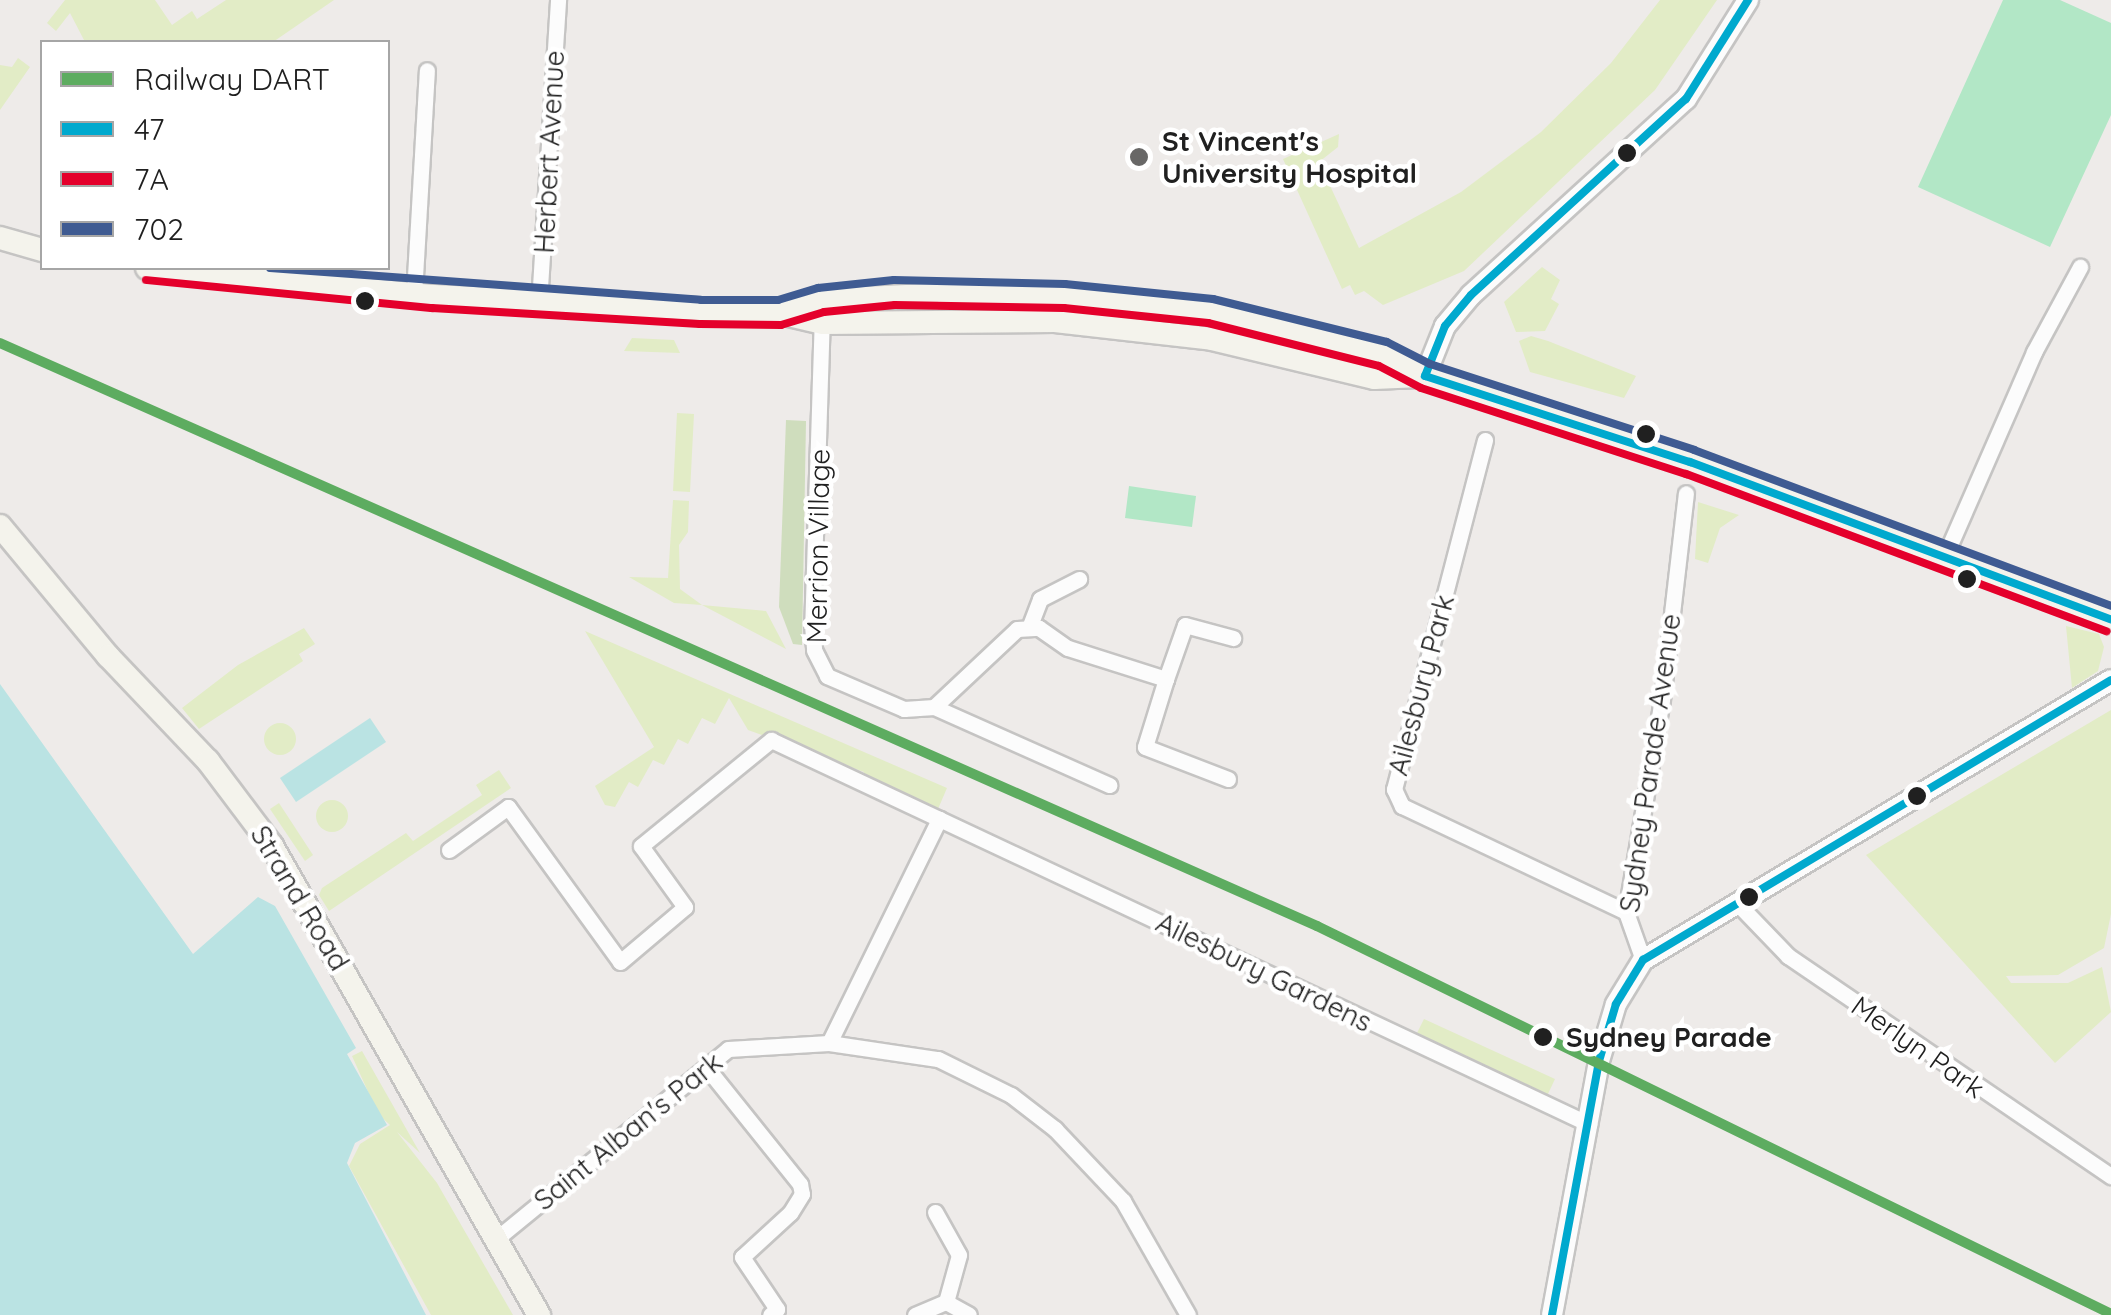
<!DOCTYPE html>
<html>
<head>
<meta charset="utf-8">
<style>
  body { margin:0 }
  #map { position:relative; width:2111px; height:1315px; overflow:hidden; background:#eeebe9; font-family:Quicksand,sans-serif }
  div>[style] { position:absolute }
  .grass>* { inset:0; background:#e2ecc6 }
  .round { border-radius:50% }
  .forest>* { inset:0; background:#cfddbd }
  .pitch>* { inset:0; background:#b2e7c6 }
  .water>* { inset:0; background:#bae3e3 }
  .roads { filter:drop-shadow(2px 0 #c5c4c3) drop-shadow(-2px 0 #c5c4c3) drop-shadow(0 2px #c5c4c3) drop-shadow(0 -2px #c5c4c3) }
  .minor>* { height:15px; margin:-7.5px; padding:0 7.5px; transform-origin:7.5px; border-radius:7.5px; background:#fcfcfc }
  .tertiary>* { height:20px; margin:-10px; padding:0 10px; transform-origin:10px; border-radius:10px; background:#fcfcfc }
  .secondary>* { height:22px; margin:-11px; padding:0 11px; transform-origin:11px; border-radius:11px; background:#f4f3ec }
  .bus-1>* { height:8px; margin:-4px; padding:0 4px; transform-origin:4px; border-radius:4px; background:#00a9ce }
  .bus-2>* { height:8px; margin:-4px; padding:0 4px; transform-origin:4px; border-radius:4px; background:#e4002b }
  .bus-3>* { height:8px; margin:-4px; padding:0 4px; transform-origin:4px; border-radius:4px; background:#3f5b92 }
  .rail-1>* { height:10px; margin:-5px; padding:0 5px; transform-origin:5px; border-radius:5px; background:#5dac60 }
  .dots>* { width:28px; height:28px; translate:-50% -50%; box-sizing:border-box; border:5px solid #fff; border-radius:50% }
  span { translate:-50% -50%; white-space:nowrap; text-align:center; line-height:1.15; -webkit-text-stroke:9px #fff; paint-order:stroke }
  .poi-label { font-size:28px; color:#202020; font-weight:700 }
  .left { translate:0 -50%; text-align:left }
  .street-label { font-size:28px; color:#202020 }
  .stop-label { font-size:28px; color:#202020; font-weight:700 }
  .legend { position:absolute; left:40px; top:40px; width:350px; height:230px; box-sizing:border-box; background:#fff; border:2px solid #a6a6a6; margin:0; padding:12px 18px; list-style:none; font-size:30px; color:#202020 }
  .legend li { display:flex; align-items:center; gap:20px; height:50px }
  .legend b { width:50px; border:2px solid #a6a6a6 }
</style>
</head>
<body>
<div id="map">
  <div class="grass">
    <i style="clip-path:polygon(65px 0,155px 0,172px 25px,192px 11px,197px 19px,226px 0,334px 0,273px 42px,85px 42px,70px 13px,56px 31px,47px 23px)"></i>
    <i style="clip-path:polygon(1660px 0,1717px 0,1655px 90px,1464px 271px,1383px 305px,1364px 291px,1355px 295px,1350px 285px,1342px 289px,1283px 159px,1339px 134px,1338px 147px,1319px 162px,1359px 248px,1461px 192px,1541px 132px,1611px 63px)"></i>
    <i style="clip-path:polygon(18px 58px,30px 67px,0 110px,0 65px,12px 67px)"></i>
    <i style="clip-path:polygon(1542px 267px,1560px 280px,1551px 299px,1559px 304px,1545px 331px,1516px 332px,1504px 302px)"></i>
    <i style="clip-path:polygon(1531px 336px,1548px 341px,1636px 376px,1624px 398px,1530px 372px,1519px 341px)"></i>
    <i style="clip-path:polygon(632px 338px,674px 340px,680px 353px,624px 351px)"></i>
    <i style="clip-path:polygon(677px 413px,694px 414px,690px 492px,673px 491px)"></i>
    <i style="clip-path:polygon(673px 500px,689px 501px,688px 532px,679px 545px,680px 589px,702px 605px,766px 611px,786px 649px,702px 605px,674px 603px,629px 577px,668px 578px)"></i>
    <i style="clip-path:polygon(1698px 502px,1739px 515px,1720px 528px,1708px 563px,1695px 559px)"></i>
    <i style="clip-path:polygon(2066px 626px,2099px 634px,2104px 647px,2098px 671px,2072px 688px)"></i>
    <i style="clip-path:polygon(304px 628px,315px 644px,299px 654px,303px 661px,211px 721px,199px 729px,182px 708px,238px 665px)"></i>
    <i style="clip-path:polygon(585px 631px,947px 788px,938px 809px,863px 777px,864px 772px,748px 730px,729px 698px,715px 724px,702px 718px,688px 744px,678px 739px,664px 765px,653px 760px,638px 787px,629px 782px,615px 807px,605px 805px,595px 786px,654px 747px)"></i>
    <i style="clip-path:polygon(2111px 710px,2111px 914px,2104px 948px,2058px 975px,2006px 976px,2011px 983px,2068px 983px,2102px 967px,2111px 1012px,2055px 1063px,1866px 855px)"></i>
    <i class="round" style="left:264px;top:723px;width:32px;height:32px"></i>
    <i style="clip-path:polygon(499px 770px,511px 788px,329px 911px,319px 895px,322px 888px,406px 833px,413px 841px,482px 795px,476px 785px)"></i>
    <i class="round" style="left:316px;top:800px;width:32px;height:32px"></i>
    <i style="clip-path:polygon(279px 803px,313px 855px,305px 861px,270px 809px)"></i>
    <i style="clip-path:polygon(1424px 1019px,1555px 1079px,1547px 1096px,1415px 1037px)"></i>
    <i style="clip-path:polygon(362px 1051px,420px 1153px,397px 1132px,437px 1183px,513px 1315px,431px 1315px,349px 1166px,360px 1144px,390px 1125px,378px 1114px,352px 1056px)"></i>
  </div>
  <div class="forest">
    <i style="clip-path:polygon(786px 420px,806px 421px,802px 645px,793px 644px,779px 607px)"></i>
  </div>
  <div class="pitch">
    <i style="clip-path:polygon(2003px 0,2060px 0,2111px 23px,2111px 115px,2050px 247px,1918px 187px)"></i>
    <i style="clip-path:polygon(1129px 486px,1196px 496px,1192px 527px,1125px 518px)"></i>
  </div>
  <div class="water">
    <i style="clip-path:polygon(0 684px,193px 954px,258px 897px,275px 906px,356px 1048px,347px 1054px,387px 1125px,355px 1143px,347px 1163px,426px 1315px,0 1315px)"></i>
    <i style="clip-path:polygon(370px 718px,386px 742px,296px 802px,280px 778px)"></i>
  </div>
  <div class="roads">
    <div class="minor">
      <i style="left:414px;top:294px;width:224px;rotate:-86.7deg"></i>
      <i style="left:539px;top:303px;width:304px;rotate:-86.4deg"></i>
      <i style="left:822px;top:314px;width:311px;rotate:91.8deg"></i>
      <i style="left:812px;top:625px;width:25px;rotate:85deg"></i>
      <i style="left:814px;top:650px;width:29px;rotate:63deg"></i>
      <i style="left:827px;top:676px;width:84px;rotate:23.2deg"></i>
      <i style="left:904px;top:709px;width:30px;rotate:-4deg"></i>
      <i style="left:934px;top:707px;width:192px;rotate:24deg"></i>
      <i style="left:1485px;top:440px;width:361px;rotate:104.6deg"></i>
      <i style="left:1394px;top:789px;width:19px;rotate:65deg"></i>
      <i style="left:1402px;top:806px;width:248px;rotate:25.3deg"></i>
      <i style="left:1945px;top:556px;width:223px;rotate:-66.4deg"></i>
      <i style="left:2034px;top:352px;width:97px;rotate:-61.6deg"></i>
      <i style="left:1029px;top:628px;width:31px;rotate:-69deg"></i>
      <i style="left:1040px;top:599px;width:44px;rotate:-27.1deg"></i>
      <i style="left:1166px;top:679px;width:71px;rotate:107.2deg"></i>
      <i style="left:1145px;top:747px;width:89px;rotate:21.1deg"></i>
      <i style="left:934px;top:707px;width:114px;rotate:-43.2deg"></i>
      <i style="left:1017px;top:629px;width:22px;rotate:-3deg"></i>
      <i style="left:1039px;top:628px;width:35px;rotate:35deg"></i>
      <i style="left:1068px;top:648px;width:103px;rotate:17.6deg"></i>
      <i style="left:1166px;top:679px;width:57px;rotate:-70.6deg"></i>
      <i style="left:1185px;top:625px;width:50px;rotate:15.2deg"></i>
      <i style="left:449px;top:850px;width:73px;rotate:-36.1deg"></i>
      <i style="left:508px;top:807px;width:191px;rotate:54.1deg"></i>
      <i style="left:620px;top:962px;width:85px;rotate:-40.2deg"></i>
      <i style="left:685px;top:907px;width:75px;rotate:-125.8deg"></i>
      <i style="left:641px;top:846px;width:168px;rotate:-39.2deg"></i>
      <i style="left:771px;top:740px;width:904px;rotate:25.15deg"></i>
      <i style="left:1737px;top:903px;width:74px;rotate:46.1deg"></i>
      <i style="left:1788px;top:956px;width:391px;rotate:34.3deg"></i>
      <i style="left:1643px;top:960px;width:51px;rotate:-109.5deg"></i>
      <i style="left:1626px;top:912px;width:215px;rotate:-80.4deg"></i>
      <i style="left:1662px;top:700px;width:208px;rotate:-83.4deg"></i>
      <i style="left:829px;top:1043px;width:250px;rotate:-63.8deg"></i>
      <i style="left:707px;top:1068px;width:149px;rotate:51.3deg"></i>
      <i style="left:800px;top:1184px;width:10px;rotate:79deg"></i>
      <i style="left:802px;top:1194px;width:22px;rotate:122deg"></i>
      <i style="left:790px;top:1213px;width:65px;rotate:137.5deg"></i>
      <i style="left:742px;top:1257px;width:63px;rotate:56.1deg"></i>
      <i style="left:777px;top:1309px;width:9px;rotate:139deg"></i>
      <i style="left:935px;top:1212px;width:49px;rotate:60.8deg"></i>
      <i style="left:959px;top:1255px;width:49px;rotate:105.5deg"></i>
      <i style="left:496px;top:1239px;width:300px;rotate:-39.3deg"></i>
      <i style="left:728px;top:1049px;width:101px;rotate:-3.4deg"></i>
      <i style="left:829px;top:1043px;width:110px;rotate:8.4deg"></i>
      <i style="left:938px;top:1059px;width:81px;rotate:26.3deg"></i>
      <i style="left:1011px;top:1095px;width:56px;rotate:37.7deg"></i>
      <i style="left:1055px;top:1129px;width:99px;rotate:46.6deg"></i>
      <i style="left:1123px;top:1201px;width:131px;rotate:60.3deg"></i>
      <i style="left:915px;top:1315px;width:34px;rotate:-23deg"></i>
      <i style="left:946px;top:1302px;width:26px;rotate:29deg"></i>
    </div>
    <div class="tertiary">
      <i style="left:1425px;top:376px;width:54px;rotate:-68.2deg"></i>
      <i style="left:1445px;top:326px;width:40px;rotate:-50deg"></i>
      <i style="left:1471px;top:295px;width:291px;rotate:-42.4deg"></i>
      <i style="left:1686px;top:99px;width:117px;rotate:-57.9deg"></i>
      <i style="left:1552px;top:1315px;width:258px;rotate:-79.5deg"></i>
      <i style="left:1599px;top:1061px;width:59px;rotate:-73.4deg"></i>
      <i style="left:1616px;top:1004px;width:52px;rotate:-58.5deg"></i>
      <i style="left:1643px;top:960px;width:545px;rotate:-30.89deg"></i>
    </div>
    <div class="secondary">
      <i style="left:0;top:238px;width:44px;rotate:15.9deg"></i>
      <i style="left:147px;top:268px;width:287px;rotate:5.6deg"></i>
      <i style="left:433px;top:296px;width:347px;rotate:2.8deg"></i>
      <i style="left:780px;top:313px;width:44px;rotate:13.1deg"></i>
      <i style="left:823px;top:323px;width:232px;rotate:-0.5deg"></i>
      <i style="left:1055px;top:321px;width:158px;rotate:6.5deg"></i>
      <i style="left:1212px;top:339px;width:167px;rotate:13.5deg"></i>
      <i style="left:1374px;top:378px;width:46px;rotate:-2.5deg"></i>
      <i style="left:780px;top:313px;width:43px;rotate:-17.6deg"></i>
      <i style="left:821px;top:300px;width:151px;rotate:-2.7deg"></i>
      <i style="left:972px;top:293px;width:175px;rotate:3.3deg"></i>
      <i style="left:1147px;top:303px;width:94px;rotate:8.6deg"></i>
      <i style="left:1240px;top:317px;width:148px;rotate:14.5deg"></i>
      <i style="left:1383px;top:354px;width:47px;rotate:27.6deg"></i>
      <i style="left:1425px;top:376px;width:279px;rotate:18deg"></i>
      <i style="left:1690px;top:462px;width:449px;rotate:20.5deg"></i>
      <i style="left:0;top:526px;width:169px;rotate:50.3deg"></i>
      <i style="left:108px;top:656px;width:145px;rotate:46.4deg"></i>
      <i style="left:208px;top:761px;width:106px;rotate:53deg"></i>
      <i style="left:272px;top:846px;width:540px;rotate:60.35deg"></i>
    </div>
  </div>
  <div class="bus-1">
    <i style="left:1425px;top:376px;width:279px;rotate:18deg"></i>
    <i style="left:1690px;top:462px;width:449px;rotate:20.5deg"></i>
    <i style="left:1425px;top:376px;width:54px;rotate:-68.2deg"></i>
    <i style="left:1445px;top:326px;width:40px;rotate:-50deg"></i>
    <i style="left:1471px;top:295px;width:291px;rotate:-42.4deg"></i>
    <i style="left:1686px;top:99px;width:117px;rotate:-57.9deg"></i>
    <i style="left:1552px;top:1315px;width:258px;rotate:-79.5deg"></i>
    <i style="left:1599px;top:1061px;width:59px;rotate:-73.4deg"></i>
    <i style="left:1616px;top:1004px;width:52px;rotate:-58.5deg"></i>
    <i style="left:1643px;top:960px;width:545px;rotate:-30.89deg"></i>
  </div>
  <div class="bus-2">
    <i style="left:146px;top:280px;width:287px;rotate:5.6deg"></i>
    <i style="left:432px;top:308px;width:268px;rotate:3.4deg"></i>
    <i style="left:700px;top:324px;width:81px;rotate:0.7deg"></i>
    <i style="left:781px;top:325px;width:45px;rotate:-16.8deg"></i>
    <i style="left:824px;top:312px;width:71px;rotate:-5.6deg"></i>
    <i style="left:895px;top:305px;width:169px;rotate:1deg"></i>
    <i style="left:1064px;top:308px;width:145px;rotate:5.9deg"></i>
    <i style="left:1208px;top:323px;width:176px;rotate:14.1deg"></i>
    <i style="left:1379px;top:366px;width:47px;rotate:27.6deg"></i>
    <i style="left:1421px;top:388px;width:279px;rotate:18deg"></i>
    <i style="left:1686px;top:474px;width:449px;rotate:20.5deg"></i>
  </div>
  <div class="bus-3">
    <i style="left:270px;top:268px;width:432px;rotate:4.2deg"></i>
    <i style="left:701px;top:300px;width:77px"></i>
    <i style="left:778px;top:300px;width:42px;rotate:-16.7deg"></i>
    <i style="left:818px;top:288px;width:76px;rotate:-6deg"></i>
    <i style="left:894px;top:280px;width:171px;rotate:1.3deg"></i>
    <i style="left:1065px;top:284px;width:149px;rotate:5.8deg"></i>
    <i style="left:1213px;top:299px;width:179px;rotate:13.9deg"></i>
    <i style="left:1387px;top:342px;width:48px;rotate:27.1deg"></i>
    <i style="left:1430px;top:364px;width:278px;rotate:18deg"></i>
    <i style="left:1694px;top:450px;width:445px;rotate:20.5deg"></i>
  </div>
  <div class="rail-1">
    <i style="left:0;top:343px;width:1440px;rotate:23.88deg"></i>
    <i style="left:1317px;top:926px;width:884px;rotate:26.04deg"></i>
  </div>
  <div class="dots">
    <i style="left:1627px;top:153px;background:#202020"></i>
    <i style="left:1139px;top:157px;background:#686766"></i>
    <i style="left:365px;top:301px;background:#202020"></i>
    <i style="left:1646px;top:434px;background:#202020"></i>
    <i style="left:1967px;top:579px;background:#202020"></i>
    <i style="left:1917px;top:796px;background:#202020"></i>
    <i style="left:1749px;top:897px;background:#202020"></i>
    <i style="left:1543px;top:1037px;background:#202020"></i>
  </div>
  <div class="poi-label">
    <span class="left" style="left:1162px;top:157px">St Vincent's<br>University Hospital</span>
  </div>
  <div class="street-label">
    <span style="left:549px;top:152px;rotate:-87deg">Herbert Avenue</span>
    <span style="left:818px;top:546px;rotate:-89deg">Merrion Village</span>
    <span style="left:1421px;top:685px;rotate:-75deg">Ailesbury Park</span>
    <span style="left:1650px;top:763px;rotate:-82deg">Sydney Parade Avenue</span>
    <span style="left:300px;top:898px;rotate:59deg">Strand Road</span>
    <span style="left:1264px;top:972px;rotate:26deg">Ailesbury Gardens</span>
    <span style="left:1918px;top:1047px;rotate:35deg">Merlyn Park</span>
    <span style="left:628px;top:1131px;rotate:-39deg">Saint Alban's Park</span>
  </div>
  <div class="stop-label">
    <span class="left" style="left:1566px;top:1037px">Sydney Parade</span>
  </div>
  <ul class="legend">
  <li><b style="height:12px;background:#5dac60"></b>Railway DART</li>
  <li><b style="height:12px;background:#00a9ce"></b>47</li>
  <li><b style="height:12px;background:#e4002b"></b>7A</li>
  <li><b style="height:12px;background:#3f5b92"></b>702</li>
  </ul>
</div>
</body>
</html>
